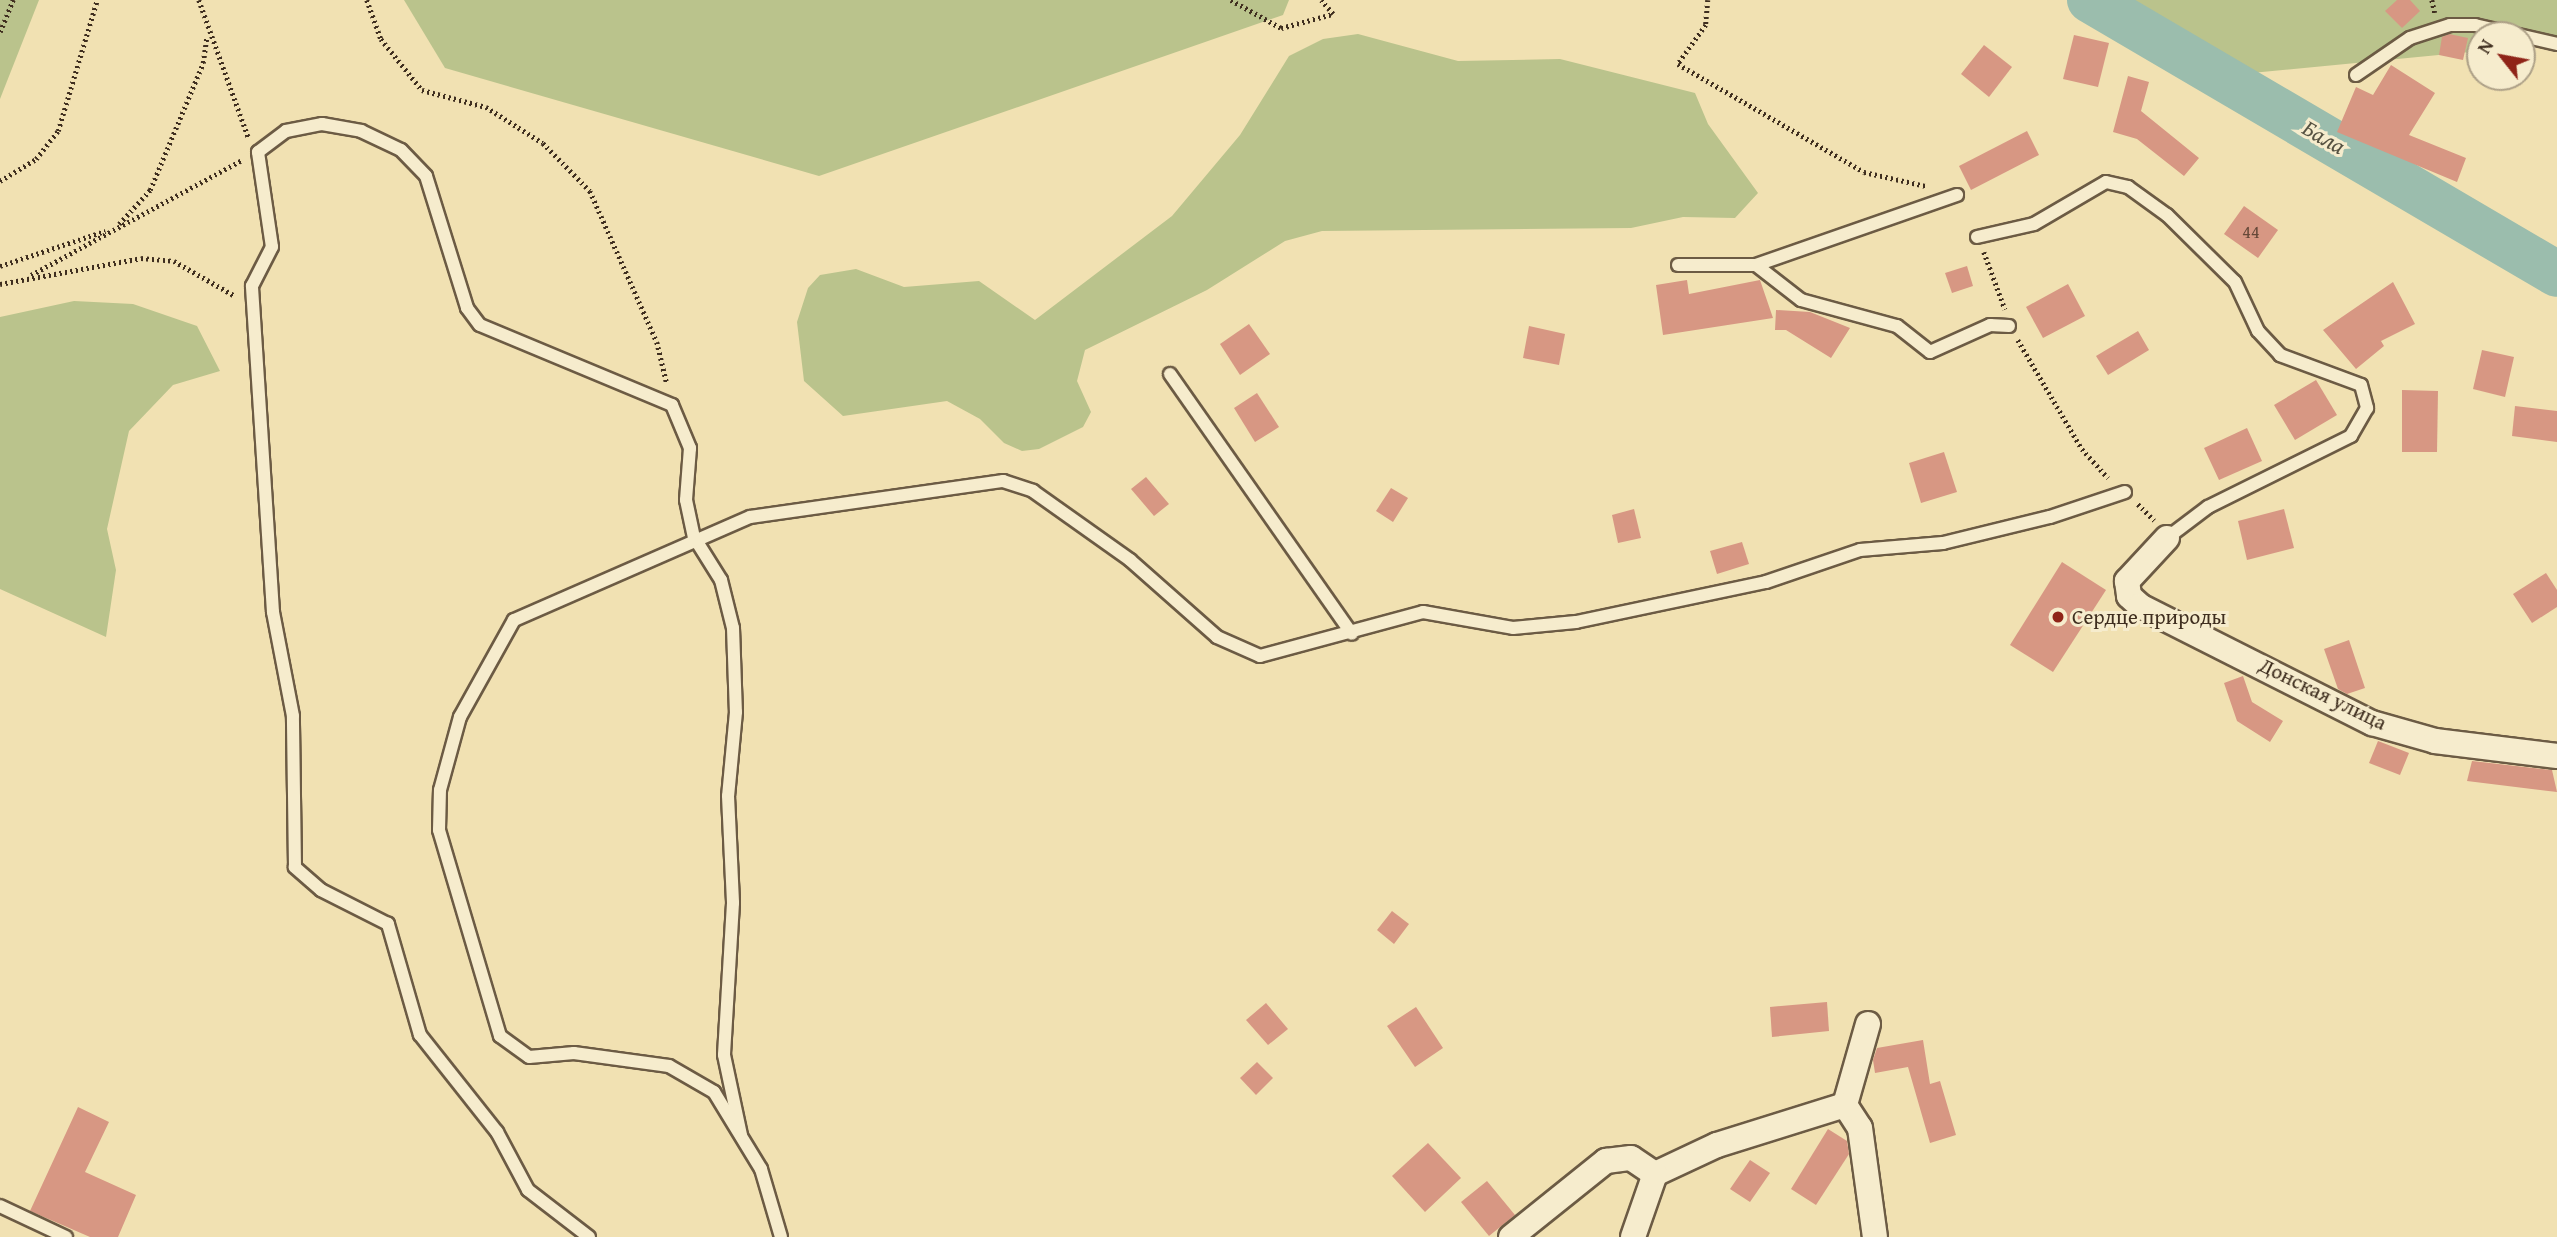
<!DOCTYPE html>
<html>
<head>
<meta charset="utf-8">
<style>
  body { margin:0 }
  #map { position:relative; width:2557px; height:1237px; overflow:hidden; background:#f1e1b2; font-family:"Gentium Book Plus",serif }
  div>[style] { position:absolute }
  .green>* { inset:0; background:#bac38c }
  .river>* { height:46px; margin:-23px; padding:0 23px; transform-origin:23px; border-radius:23px; background:#9bbdad }
  .building>* { inset:0; background:#d79783 }
  .path>* { height:4.5px; margin-top:-2.25px; transform-origin:0; background:repeating-linear-gradient(90deg,#3f2e1f 0 2px,transparent 0 5.5px) }
  .roads { filter:drop-shadow(2px 0 #6c5b44) drop-shadow(-2px 0 #6c5b44) drop-shadow(0 2px #6c5b44) drop-shadow(0 -2px #6c5b44) }
  .lane>* { height:12px; margin:-6px; padding:0 6px; transform-origin:6px; border-radius:6px; background:#f6eccd }
  .street>* { height:24px; margin:-12px; padding:0 12px; transform-origin:12px; border-radius:12px; background:#f6eccd }
  .dots>* { width:19px; height:19px; translate:-50% -50%; box-sizing:border-box; border:4px solid #f6eccd; border-radius:50% }
  span { translate:-50% -50%; white-space:nowrap; text-align:center; line-height:1.15; -webkit-text-stroke:6px #f6eccd; paint-order:stroke }
  .number-label { font-size:18px; color:#654838 }
  .number-label span { -webkit-text-stroke-width:0 }
  .poi-label { font-size:21px; color:#3f2e1f }
  .left { translate:0 -50%; text-align:left }
  .street-label { font-size:21px; color:#3f2e1f }
  .water-label { font-size:23px; color:#565242; font-style:italic }
  .north { position:absolute; left:2466px; top:21px; width:70px; height:70px; box-sizing:border-box; background:#f6eccd; border:2px solid #ada087; border-radius:50%; rotate:301deg; font-size:19px; font-weight:700; line-height:28px; text-align:center; color:#3f2e1f }
  .north::after { content:''; display:block; margin:auto; width:24px; height:32px; background:#8f2418; clip-path:polygon(50% 0,100% 100%,50% 72%,0 100%) }
</style>
</head>
<body>
<div id="map">
  <div class="green">
    <i style="clip-path:polygon(0 0,39px 0,0 99px)"></i>
    <i style="clip-path:polygon(404px 0,1289px 0,1283px 15px,819px 176px,445px 68px)"></i>
    <i style="clip-path:polygon(2134px 0,2557px 0,2557px 44px,2522px 47px,2522px 35px,2480px 35px,2480px 51px,2241px 74px)"></i>
    <i style="clip-path:polygon(1358px 34px,1458px 61px,1560px 59px,1695px 93px,1708px 124px,1758px 193px,1735px 218px,1683px 217px,1631px 228px,1322px 231px,1285px 241px,1207px 290px,1085px 350px,1077px 381px,1091px 412px,1083px 427px,1039px 449px,1022px 451px,1004px 443px,980px 419px,947px 401px,843px 416px,804px 381px,797px 322px,808px 288px,820px 275px,856px 269px,904px 287px,979px 281px,1035px 320px,1172px 216px,1240px 135px,1289px 56px,1323px 39px)"></i>
    <i style="clip-path:polygon(74px 301px,133px 304px,197px 326px,220px 371px,173px 385px,129px 431px,107px 529px,116px 570px,106px 637px,0 589px,0 317px)"></i>
  </div>
  <div class="river">
    <i style="left:2090px;top:0;width:541px;rotate:30.4deg"></i>
  </div>
  <div class="building">
    <i style="clip-path:polygon(2397px 0,2410px 0,2420px 11px,2402px 28px,2385px 11px)"></i>
    <i style="clip-path:polygon(2449px 34px,2468px 38px,2463px 60px,2439px 55px,2442px 37px)"></i>
    <i style="clip-path:polygon(2074px 35px,2109px 43px,2098px 87px,2063px 79px)"></i>
    <i style="clip-path:polygon(1984px 45px,2012px 67px,1989px 97px,1961px 74px)"></i>
    <i style="clip-path:polygon(2391px 65px,2435px 93px,2409px 135px,2466px 158px,2457px 182px,2337px 132px,2356px 87px,2373px 95px)"></i>
    <i style="clip-path:polygon(2128px 76px,2149px 82px,2141px 111px,2199px 158px,2184px 176px,2137px 139px,2113px 132px)"></i>
    <i style="clip-path:polygon(2027px 131px,2039px 155px,1971px 190px,1959px 166px)"></i>
    <i style="clip-path:polygon(2244px 206px,2278px 230px,2258px 258px,2224px 234px)"></i>
    <i style="clip-path:polygon(1967px 266px,1973px 286px,1952px 293px,1945px 273px)"></i>
    <i style="clip-path:polygon(1687px 280px,1689px 294px,1760px 280px,1773px 318px,1663px 335px,1656px 285px)"></i>
    <i style="clip-path:polygon(2393px 282px,2415px 324px,2381px 341px,2384px 346px,2356px 369px,2323px 330px)"></i>
    <i style="clip-path:polygon(2068px 284px,2085px 316px,2043px 338px,2026px 307px)"></i>
    <i style="clip-path:polygon(1776px 310px,1810px 312px,1850px 328px,1831px 358px,1786px 330px,1775px 330px)"></i>
    <i style="clip-path:polygon(1249px 324px,1270px 354px,1240px 375px,1220px 344px)"></i>
    <i style="clip-path:polygon(1529px 326px,1565px 334px,1559px 365px,1523px 358px)"></i>
    <i style="clip-path:polygon(2138px 331px,2149px 350px,2108px 375px,2096px 356px)"></i>
    <i style="clip-path:polygon(2482px 350px,2514px 357px,2505px 397px,2473px 389px)"></i>
    <i style="clip-path:polygon(2316px 380px,2337px 415px,2295px 440px,2274px 405px)"></i>
    <i style="clip-path:polygon(2402px 390px,2438px 391px,2437px 452px,2402px 452px)"></i>
    <i style="clip-path:polygon(1257px 393px,1279px 427px,1255px 442px,1234px 408px)"></i>
    <i style="clip-path:polygon(2515px 406px,2557px 411px,2557px 442px,2512px 436px)"></i>
    <i style="clip-path:polygon(2247px 428px,2262px 461px,2219px 480px,2204px 448px)"></i>
    <i style="clip-path:polygon(1944px 452px,1957px 492px,1921px 503px,1909px 463px)"></i>
    <i style="clip-path:polygon(1146px 477px,1169px 504px,1154px 516px,1131px 489px)"></i>
    <i style="clip-path:polygon(1391px 488px,1408px 498px,1393px 522px,1376px 511px)"></i>
    <i style="clip-path:polygon(1634px 509px,1641px 538px,1618px 543px,1612px 515px)"></i>
    <i style="clip-path:polygon(2284px 509px,2294px 548px,2247px 560px,2238px 521px)"></i>
    <i style="clip-path:polygon(1742px 542px,1749px 564px,1717px 574px,1710px 551px)"></i>
    <i style="clip-path:polygon(2062px 562px,2106px 590px,2053px 672px,2010px 645px)"></i>
    <i style="clip-path:polygon(2546px 573px,2557px 590px,2557px 607px,2532px 623px,2513px 594px)"></i>
    <i style="clip-path:polygon(2349px 640px,2365px 688px,2347px 694px,2338px 689px,2324px 649px)"></i>
    <i style="clip-path:polygon(2243px 676px,2252px 702px,2283px 721px,2270px 742px,2237px 721px,2224px 683px)"></i>
    <i style="clip-path:polygon(2378px 741px,2409px 753px,2400px 775px,2369px 763px)"></i>
    <i style="clip-path:polygon(2472px 761px,2552px 770px,2557px 792px,2467px 781px)"></i>
    <i style="clip-path:polygon(1392px 911px,1409px 924px,1394px 944px,1377px 930px)"></i>
    <i style="clip-path:polygon(1827px 1002px,1829px 1031px,1772px 1037px,1770px 1007px)"></i>
    <i style="clip-path:polygon(1266px 1003px,1288px 1029px,1268px 1045px,1246px 1020px)"></i>
    <i style="clip-path:polygon(1416px 1007px,1443px 1048px,1415px 1067px,1387px 1026px)"></i>
    <i style="clip-path:polygon(1923px 1040px,1930px 1084px,1940px 1081px,1956px 1135px,1930px 1143px,1908px 1067px,1875px 1073px,1873px 1060px,1877px 1048px)"></i>
    <i style="clip-path:polygon(1257px 1062px,1273px 1078px,1256px 1095px,1240px 1078px)"></i>
    <i style="clip-path:polygon(78px 1107px,109px 1122px,85px 1172px,136px 1195px,118px 1237px,90px 1237px,30px 1211px)"></i>
    <i style="clip-path:polygon(1828px 1129px,1847px 1141px,1849px 1154px,1816px 1205px,1791px 1189px)"></i>
    <i style="clip-path:polygon(1428px 1143px,1461px 1178px,1425px 1212px,1392px 1176px)"></i>
    <i style="clip-path:polygon(1750px 1160px,1770px 1173px,1750px 1202px,1730px 1189px)"></i>
    <i style="clip-path:polygon(1487px 1181px,1515px 1215px,1489px 1236px,1461px 1202px)"></i>
  </div>
  <div class="path">
    <i style="left:199px;top:0;width:148px;rotate:70.2deg"></i>
    <i style="left:367px;top:0;width:41px;rotate:70.3deg"></i>
    <i style="left:381px;top:39px;width:65px;rotate:51.2deg"></i>
    <i style="left:422px;top:90px;width:66px;rotate:14.9deg"></i>
    <i style="left:486px;top:107px;width:67px;rotate:32.3deg"></i>
    <i style="left:543px;top:143px;width:67px;rotate:45.6deg"></i>
    <i style="left:590px;top:191px;width:165px;rotate:66.1deg"></i>
    <i style="left:657px;top:342px;width:43px;rotate:76.6deg"></i>
    <i style="left:1231px;top:0;width:57px;rotate:29.2deg"></i>
    <i style="left:1281px;top:28px;width:54px;rotate:-15.1deg"></i>
    <i style="left:1333px;top:14px;width:18px;rotate:-131deg"></i>
    <i style="left:1708px;top:0;width:25px;rotate:95deg"></i>
    <i style="left:1706px;top:25px;width:48px;rotate:125.7deg"></i>
    <i style="left:1678px;top:64px;width:215px;rotate:30.1deg"></i>
    <i style="left:1864px;top:172px;width:64px;rotate:12.7deg"></i>
    <i style="left:2432px;top:0;width:13px;rotate:77deg"></i>
    <i style="left:0;top:32px;width:35px;rotate:-68deg"></i>
    <i style="left:0;top:181px;width:42px;rotate:-31.4deg"></i>
    <i style="left:36px;top:159px;width:36px;rotate:-52deg"></i>
    <i style="left:58px;top:131px;width:137px;rotate:-73.4deg"></i>
    <i style="left:119px;top:224px;width:46px;rotate:-47.6deg"></i>
    <i style="left:150px;top:190px;width:138px;rotate:-67.3deg"></i>
    <i style="left:203px;top:63px;width:27px;rotate:-82deg"></i>
    <i style="left:1984px;top:252px;width:61px;rotate:69.8deg"></i>
    <i style="left:0;top:266px;width:111px;rotate:-18.4deg"></i>
    <i style="left:31px;top:275px;width:240px;rotate:-28.6deg"></i>
    <i style="left:0;top:284px;width:143px;rotate:-10.4deg"></i>
    <i style="left:141px;top:258px;width:33px;rotate:5deg"></i>
    <i style="left:174px;top:261px;width:70px;rotate:29.8deg"></i>
    <i style="left:2018px;top:340px;width:126px;rotate:59.6deg"></i>
    <i style="left:2082px;top:449px;width:39px;rotate:48deg"></i>
    <i style="left:2138px;top:504px;width:23px;rotate:45deg"></i>
  </div>
  <div class="roads">
    <div class="lane">
      <i style="left:2356px;top:75px;width:65px;rotate:-34.4deg"></i>
      <i style="left:2410px;top:38px;width:42px;rotate:-18deg"></i>
      <i style="left:2450px;top:25px;width:25px"></i>
      <i style="left:2475px;top:25px;width:84px;rotate:13deg"></i>
      <i style="left:1977px;top:237px;width:58px;rotate:-12.8deg"></i>
      <i style="left:2034px;top:224px;width:83px;rotate:-30.3deg"></i>
      <i style="left:2106px;top:182px;width:23px;rotate:13deg"></i>
      <i style="left:2128px;top:187px;width:48px;rotate:35.7deg"></i>
      <i style="left:2167px;top:215px;width:95px;rotate:44.6deg"></i>
      <i style="left:2235px;top:282px;width:54px;rotate:64.9deg"></i>
      <i style="left:2258px;top:331px;width:33px;rotate:47deg"></i>
      <i style="left:2280px;top:355px;width:86px;rotate:20.3deg"></i>
      <i style="left:2361px;top:385px;width:24px;rotate:75deg"></i>
      <i style="left:2367px;top:408px;width:32px;rotate:120deg"></i>
      <i style="left:2351px;top:436px;width:160px;rotate:153.6deg"></i>
      <i style="left:2208px;top:507px;width:51px;rotate:142.9deg"></i>
      <i style="left:1678px;top:265px;width:78px"></i>
      <i style="left:1756px;top:265px;width:57px;rotate:37.9deg"></i>
      <i style="left:1801px;top:300px;width:99px;rotate:15.2deg"></i>
      <i style="left:1897px;top:326px;width:42px;rotate:38.2deg"></i>
      <i style="left:1930px;top:352px;width:66px;rotate:-24.2deg"></i>
      <i style="left:1990px;top:325px;width:19px;rotate:3deg"></i>
      <i style="left:1756px;top:265px;width:213px;rotate:-19.2deg"></i>
      <i style="left:1170px;top:374px;width:317px;rotate:55deg"></i>
      <i style="left:0;top:1206px;width:73px;rotate:25.2deg"></i>
      <i style="left:589px;top:1237px;width:77px;rotate:-142.4deg"></i>
      <i style="left:528px;top:1190px;width:66px;rotate:-118.1deg"></i>
      <i style="left:497px;top:1132px;width:124px;rotate:-128.4deg"></i>
      <i style="left:420px;top:1035px;width:116px;rotate:-106.1deg"></i>
      <i style="left:388px;top:924px;width:75px;rotate:-153.1deg"></i>
      <i style="left:321px;top:890px;width:35px;rotate:-139deg"></i>
      <i style="left:295px;top:867px;width:151px;rotate:-90.8deg"></i>
      <i style="left:293px;top:716px;width:106px;rotate:-100.9deg"></i>
      <i style="left:273px;top:612px;width:327px;rotate:-93.7deg"></i>
      <i style="left:252px;top:286px;width:44px;rotate:-62.9deg"></i>
      <i style="left:272px;top:247px;width:96px;rotate:-98.4deg"></i>
      <i style="left:258px;top:152px;width:35px;rotate:-37deg"></i>
      <i style="left:286px;top:131px;width:37px;rotate:-11deg"></i>
      <i style="left:322px;top:124px;width:40px;rotate:10deg"></i>
      <i style="left:361px;top:131px;width:44px;rotate:25.4deg"></i>
      <i style="left:401px;top:150px;width:36px;rotate:46deg"></i>
      <i style="left:426px;top:176px;width:138px;rotate:72.7deg"></i>
      <i style="left:467px;top:308px;width:21px;rotate:53deg"></i>
      <i style="left:480px;top:325px;width:208px;rotate:22.6deg"></i>
      <i style="left:672px;top:405px;width:47px;rotate:67.3deg"></i>
      <i style="left:690px;top:448px;width:52px;rotate:94.4deg"></i>
      <i style="left:686px;top:500px;width:38px;rotate:78deg"></i>
      <i style="left:694px;top:537px;width:51px;rotate:57.9deg"></i>
      <i style="left:721px;top:580px;width:49px;rotate:76deg"></i>
      <i style="left:733px;top:628px;width:84px;rotate:88deg"></i>
      <i style="left:736px;top:712px;width:84px;rotate:95.4deg"></i>
      <i style="left:728px;top:796px;width:107px;rotate:87.3deg"></i>
      <i style="left:733px;top:903px;width:152px;rotate:93.4deg"></i>
      <i style="left:724px;top:1055px;width:82px;rotate:78deg"></i>
      <i style="left:781px;top:1237px;width:71px;rotate:-106.4deg"></i>
      <i style="left:761px;top:1169px;width:90px;rotate:-121.4deg"></i>
      <i style="left:714px;top:1092px;width:52px;rotate:-150deg"></i>
      <i style="left:669px;top:1066px;width:96px;rotate:-172.2deg"></i>
      <i style="left:574px;top:1053px;width:45px;rotate:174.9deg"></i>
      <i style="left:529px;top:1057px;width:36px;rotate:-144deg"></i>
      <i style="left:500px;top:1036px;width:215px;rotate:-106.5deg"></i>
      <i style="left:439px;top:830px;width:40px;rotate:-88.6deg"></i>
      <i style="left:440px;top:790px;width:76px;rotate:-74.7deg"></i>
      <i style="left:460px;top:717px;width:111px;rotate:-60.9deg"></i>
      <i style="left:514px;top:620px;width:257px;rotate:-23.6deg"></i>
      <i style="left:750px;top:517px;width:256px;rotate:-8.1deg"></i>
      <i style="left:1003px;top:481px;width:32px;rotate:18deg"></i>
      <i style="left:1033px;top:491px;width:119px;rotate:35.4deg"></i>
      <i style="left:1130px;top:560px;width:116px;rotate:41.5deg"></i>
      <i style="left:1217px;top:637px;width:47px;rotate:23.8deg"></i>
      <i style="left:1260px;top:656px;width:169px;rotate:-15.1deg"></i>
      <i style="left:1423px;top:612px;width:91px;rotate:10.1deg"></i>
      <i style="left:1513px;top:628px;width:63px;rotate:-5.4deg"></i>
      <i style="left:1576px;top:622px;width:194px;rotate:-11.9deg"></i>
      <i style="left:1766px;top:582px;width:99px;rotate:-18.8deg"></i>
      <i style="left:1860px;top:550px;width:83px;rotate:-4.8deg"></i>
      <i style="left:1943px;top:543px;width:110px;rotate:-13.7deg"></i>
      <i style="left:2050px;top:517px;width:79px;rotate:-18.4deg"></i>
    </div>
    <div class="street">
      <i style="left:2167px;top:538px;width:59px;rotate:132.9deg"></i>
      <i style="left:2127px;top:581px;width:15px;rotate:82deg"></i>
      <i style="left:2129px;top:596px;width:15px;rotate:42deg"></i>
      <i style="left:2140px;top:606px;width:260px;rotate:26.8deg"></i>
      <i style="left:2372px;top:723px;width:66px;rotate:15.9deg"></i>
      <i style="left:2435px;top:741px;width:123px;rotate:7deg"></i>
      <i style="left:1868px;top:1024px;width:84px;rotate:105.9deg"></i>
      <i style="left:1845px;top:1105px;width:27px;rotate:57deg"></i>
      <i style="left:1860px;top:1128px;width:110px;rotate:82.2deg"></i>
      <i style="left:1655px;top:1174px;width:68px;rotate:-25.1deg"></i>
      <i style="left:1717px;top:1145px;width:134px;rotate:-17.4deg"></i>
      <i style="left:1511px;top:1237px;width:122px;rotate:-38.7deg"></i>
      <i style="left:1606px;top:1161px;width:25px;rotate:-7deg"></i>
      <i style="left:1631px;top:1158px;width:29px;rotate:34deg"></i>
      <i style="left:1633px;top:1237px;width:67px;rotate:-70.8deg"></i>
    </div>
  </div>
  <div class="dots">
    <i style="left:2058px;top:617px;background:#8f2418"></i>
  </div>
  <div class="number-label">
    <span style="left:2251px;top:232px">44</span>
  </div>
  <div class="poi-label">
    <span class="left" style="left:2072px;top:617px">Сердце природы</span>
  </div>
  <div class="street-label">
    <span style="left:2323px;top:694px;rotate:26deg">Донская улица</span>
  </div>
  <div class="water-label">
    <span style="left:2324px;top:137px;rotate:30deg">Бала</span>
  </div>
  <div class="north">N</div>
</div>
</body>
</html>
